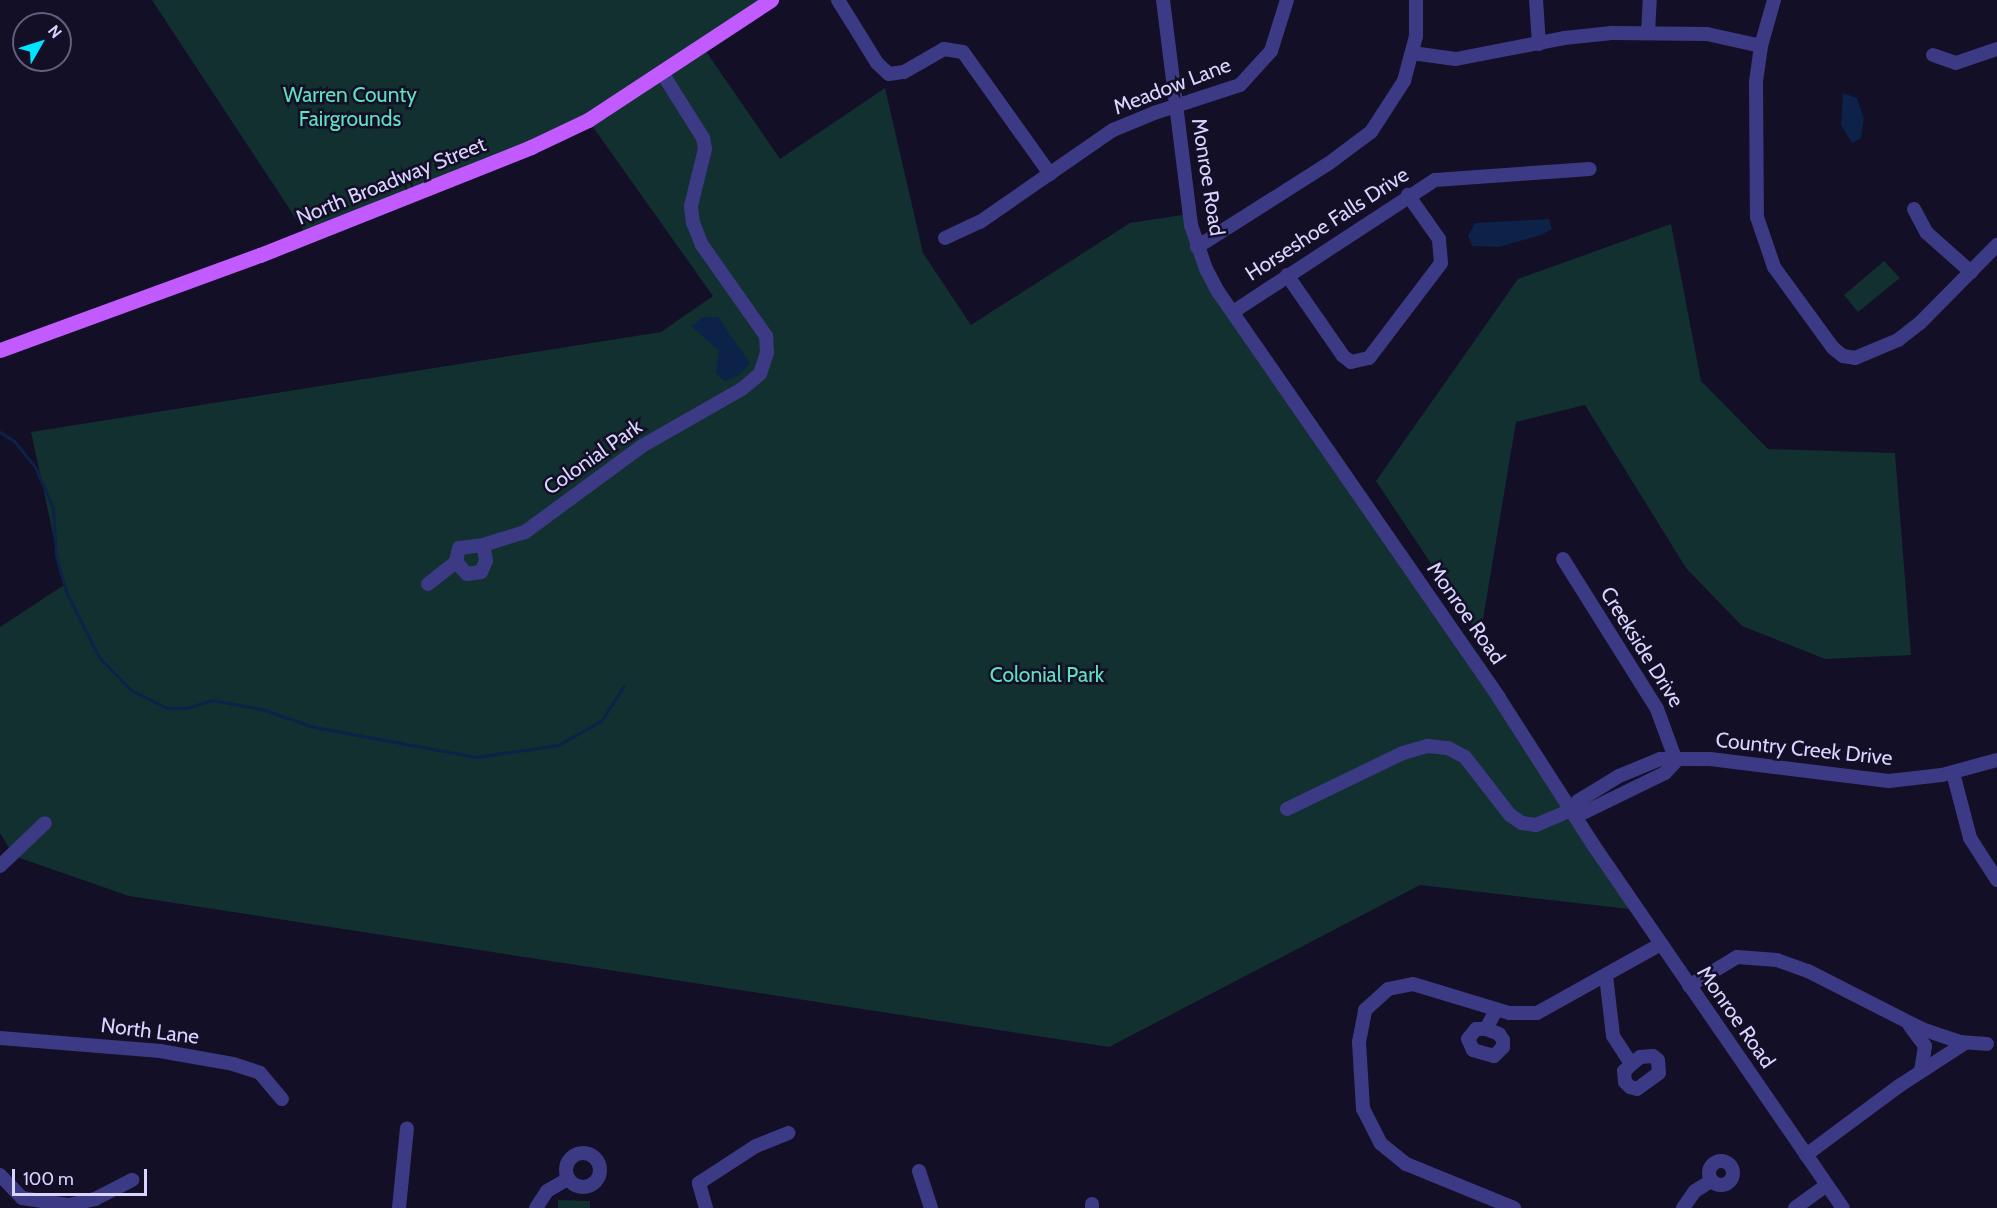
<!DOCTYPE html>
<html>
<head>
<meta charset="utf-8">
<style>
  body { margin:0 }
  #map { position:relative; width:1997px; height:1208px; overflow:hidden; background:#130f26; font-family:Cabin,sans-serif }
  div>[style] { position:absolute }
  .green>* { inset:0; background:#12302f }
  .water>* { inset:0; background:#0c2248 }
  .stream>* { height:3px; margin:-1.5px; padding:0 1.5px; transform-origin:1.5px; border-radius:1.5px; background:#0c2248 }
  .minor>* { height:14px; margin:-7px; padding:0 7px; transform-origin:7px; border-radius:7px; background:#3d3a85 }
  .minor>.ring { margin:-7px; padding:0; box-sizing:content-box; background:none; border:14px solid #3d3a85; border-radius:50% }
  .major>* { height:15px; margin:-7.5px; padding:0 7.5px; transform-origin:7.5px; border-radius:7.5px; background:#c25bff }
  span { translate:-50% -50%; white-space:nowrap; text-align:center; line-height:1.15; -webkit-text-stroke:5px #130f26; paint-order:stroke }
  .street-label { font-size:21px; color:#d9d4ff }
  .park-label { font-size:21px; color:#5fe0c0 }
  .north { position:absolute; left:12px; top:12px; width:60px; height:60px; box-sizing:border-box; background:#130f26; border:2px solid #625e7d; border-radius:50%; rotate:51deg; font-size:16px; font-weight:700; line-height:24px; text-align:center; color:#d9d4ff }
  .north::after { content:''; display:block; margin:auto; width:21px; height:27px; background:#00e5ff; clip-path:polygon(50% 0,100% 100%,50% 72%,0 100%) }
  .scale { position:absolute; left:12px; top:1169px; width:135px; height:27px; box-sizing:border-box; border:3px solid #d9d4ff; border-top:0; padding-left:8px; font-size:18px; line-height:21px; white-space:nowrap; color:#d9d4ff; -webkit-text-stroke:4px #130f26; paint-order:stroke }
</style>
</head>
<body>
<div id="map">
  <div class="green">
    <i style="clip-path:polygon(152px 0,771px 0,703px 47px,780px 159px,885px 88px,923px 253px,971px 325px,1130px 223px,1189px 214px,1206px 269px,1638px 910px,1420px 885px,1109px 1047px,129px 896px,14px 856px,0 833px,0 627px,64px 585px,31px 432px,661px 332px,713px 296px,588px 120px,308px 237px)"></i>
    <i style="clip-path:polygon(1671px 224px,1701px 381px,1768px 449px,1895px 453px,1911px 655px,1825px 659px,1742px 626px,1686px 568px,1585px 405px,1516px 422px,1480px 637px,1376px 481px,1518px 279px)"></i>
    <i style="clip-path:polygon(1884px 261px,1900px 278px,1858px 312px,1844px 295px)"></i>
    <i style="clip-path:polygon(558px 1200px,590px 1201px,590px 1208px,558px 1208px)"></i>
  </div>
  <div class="water">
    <i style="clip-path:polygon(1843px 93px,1857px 98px,1864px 118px,1861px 138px,1852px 143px,1841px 125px)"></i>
    <i style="clip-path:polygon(1549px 219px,1552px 229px,1541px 235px,1499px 247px,1472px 246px,1468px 236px,1475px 223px)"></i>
    <i style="clip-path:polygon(703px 317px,718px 317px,750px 363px,739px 375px,724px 381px,716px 373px,719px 351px,691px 326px)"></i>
  </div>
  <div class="stream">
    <i style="left:0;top:432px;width:17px;rotate:33deg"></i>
    <i style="left:14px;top:441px;width:33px;rotate:51deg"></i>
    <i style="left:35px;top:467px;width:45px;rotate:66.3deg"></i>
    <i style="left:53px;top:508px;width:48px;rotate:86.4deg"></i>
    <i style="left:56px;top:556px;width:40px;rotate:74deg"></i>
    <i style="left:67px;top:594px;width:71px;rotate:63.1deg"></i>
    <i style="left:99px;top:657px;width:46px;rotate:45.9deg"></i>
    <i style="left:131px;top:690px;width:40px;rotate:26.6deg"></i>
    <i style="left:167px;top:708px;width:20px"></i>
    <i style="left:187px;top:708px;width:26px;rotate:-18deg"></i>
    <i style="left:212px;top:700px;width:50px;rotate:10.4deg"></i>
    <i style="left:261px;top:709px;width:56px;rotate:18.8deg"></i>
    <i style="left:314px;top:727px;width:165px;rotate:10.5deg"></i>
    <i style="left:476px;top:757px;width:83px;rotate:-8.3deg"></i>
    <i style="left:558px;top:745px;width:49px;rotate:-29.2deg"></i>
    <i style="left:601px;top:721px;width:42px;rotate:-56.7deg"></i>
  </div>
  <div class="minor">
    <i style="left:838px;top:0;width:74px;rotate:58.2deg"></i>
    <i style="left:877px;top:63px;width:16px;rotate:43deg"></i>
    <i style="left:889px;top:74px;width:15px;rotate:-8deg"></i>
    <i style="left:904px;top:72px;width:46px;rotate:-29.9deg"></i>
    <i style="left:944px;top:49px;width:19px;rotate:9deg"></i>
    <i style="left:963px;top:52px;width:150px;rotate:54.5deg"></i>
    <i style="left:1163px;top:0;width:227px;rotate:82.9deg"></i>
    <i style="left:1191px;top:225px;width:46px;rotate:71.2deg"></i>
    <i style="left:1206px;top:269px;width:27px;rotate:62deg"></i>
    <i style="left:1219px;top:293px;width:492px;rotate:55.3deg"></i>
    <i style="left:1499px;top:698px;width:176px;rotate:57.3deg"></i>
    <i style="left:1594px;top:846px;width:439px;rotate:55.5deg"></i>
    <i style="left:1536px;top:0;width:44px;rotate:86.1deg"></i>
    <i style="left:1774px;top:0;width:48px;rotate:105.8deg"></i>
    <i style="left:1761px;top:46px;width:37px;rotate:98deg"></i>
    <i style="left:1756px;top:83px;width:134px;rotate:89.6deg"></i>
    <i style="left:1757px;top:217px;width:53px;rotate:71.2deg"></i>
    <i style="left:1774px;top:267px;width:100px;rotate:53.9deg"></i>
    <i style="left:1833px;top:348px;width:13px;rotate:39deg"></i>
    <i style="left:1843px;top:356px;width:12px;rotate:9deg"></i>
    <i style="left:1855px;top:358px;width:47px;rotate:-22.7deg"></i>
    <i style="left:1898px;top:340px;width:28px;rotate:-38deg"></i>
    <i style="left:1920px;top:323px;width:110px;rotate:-45.4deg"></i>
    <i style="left:1648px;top:33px;width:33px;rotate:-87deg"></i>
    <i style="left:1412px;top:53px;width:44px;rotate:7.8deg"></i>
    <i style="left:1456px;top:59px;width:110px;rotate:-11deg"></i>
    <i style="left:1564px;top:38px;width:48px;rotate:-5.9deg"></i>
    <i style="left:1612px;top:33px;width:95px;rotate:0.6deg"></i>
    <i style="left:1707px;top:34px;width:55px;rotate:12.5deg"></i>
    <i style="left:1933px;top:55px;width:24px;rotate:19deg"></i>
    <i style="left:1956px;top:63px;width:43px;rotate:-18.9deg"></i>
    <i style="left:1914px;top:209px;width:27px;rotate:62deg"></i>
    <i style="left:1927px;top:233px;width:59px;rotate:41.6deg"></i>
    <i style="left:945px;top:238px;width:38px;rotate:-25deg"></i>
    <i style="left:980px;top:222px;width:162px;rotate:-34.7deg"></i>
    <i style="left:1113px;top:130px;width:44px;rotate:-22.5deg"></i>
    <i style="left:1154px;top:113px;width:90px;rotate:-18deg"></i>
    <i style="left:1240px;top:85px;width:46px;rotate:-47.6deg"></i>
    <i style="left:1271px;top:51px;width:53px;rotate:-72.6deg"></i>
    <i style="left:1197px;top:247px;width:155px;rotate:-32.4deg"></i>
    <i style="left:1328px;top:164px;width:54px;rotate:-36.7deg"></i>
    <i style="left:1371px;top:132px;width:61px;rotate:-57.1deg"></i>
    <i style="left:1404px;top:81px;width:47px;rotate:-75.1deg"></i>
    <i style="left:1416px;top:36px;width:36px;rotate:-90deg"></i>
    <i style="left:1287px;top:275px;width:98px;rotate:55.3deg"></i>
    <i style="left:1343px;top:356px;width:10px;rotate:37deg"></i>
    <i style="left:1351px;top:362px;width:18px;rotate:-13deg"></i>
    <i style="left:1369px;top:358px;width:119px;rotate:-52.8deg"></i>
    <i style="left:1441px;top:263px;width:24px;rotate:-95deg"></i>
    <i style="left:1439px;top:239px;width:54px;rotate:-125.2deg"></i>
    <i style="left:1233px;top:312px;width:241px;rotate:-33.2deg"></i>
    <i style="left:1435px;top:180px;width:155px;rotate:-4.1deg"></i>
    <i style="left:483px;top:545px;width:16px;rotate:79deg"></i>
    <i style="left:486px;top:561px;width:12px;rotate:114deg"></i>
    <i style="left:481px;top:572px;width:14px;rotate:172deg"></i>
    <i style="left:467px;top:574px;width:16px;rotate:-133deg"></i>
    <i style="left:456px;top:562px;width:14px;rotate:-78deg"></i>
    <i style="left:459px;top:548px;width:24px;rotate:-7deg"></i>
    <i style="left:483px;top:545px;width:44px;rotate:-17.2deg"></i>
    <i style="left:525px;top:532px;width:145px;rotate:-36.3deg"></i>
    <i style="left:642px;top:446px;width:115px;rotate:-29.7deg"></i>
    <i style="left:742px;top:389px;width:23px;rotate:-40deg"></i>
    <i style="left:760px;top:374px;width:22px;rotate:-72deg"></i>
    <i style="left:767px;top:353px;width:17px;rotate:-93deg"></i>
    <i style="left:766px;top:336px;width:111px;rotate:-125.1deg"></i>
    <i style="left:702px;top:245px;width:24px;rotate:-112deg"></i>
    <i style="left:693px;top:223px;width:17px;rotate:-97deg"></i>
    <i style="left:691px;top:206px;width:59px;rotate:-76.2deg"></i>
    <i style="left:705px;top:149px;width:11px;rotate:-100deg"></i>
    <i style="left:703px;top:138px;width:77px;rotate:-122.2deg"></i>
    <i style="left:1563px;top:559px;width:177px;rotate:57.9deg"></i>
    <i style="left:1657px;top:709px;width:55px;rotate:69.9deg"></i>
    <i style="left:428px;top:584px;width:36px;rotate:-38deg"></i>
    <i style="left:1953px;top:773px;width:67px;rotate:75.3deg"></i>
    <i style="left:1970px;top:838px;width:50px;rotate:57.3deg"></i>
    <i style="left:1287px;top:809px;width:129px;rotate:-25.8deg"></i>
    <i style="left:1403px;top:753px;width:26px;rotate:-16deg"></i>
    <i style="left:1428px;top:746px;width:20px;rotate:6deg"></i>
    <i style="left:1448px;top:748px;width:19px;rotate:28deg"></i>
    <i style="left:1465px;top:757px;width:73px;rotate:52.2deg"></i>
    <i style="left:1510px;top:815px;width:14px;rotate:34deg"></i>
    <i style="left:1522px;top:823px;width:14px;rotate:8deg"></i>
    <i style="left:1536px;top:825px;width:38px;rotate:-23deg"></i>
    <i style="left:1571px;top:810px;width:11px;rotate:-52deg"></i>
    <i style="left:1578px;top:801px;width:48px;rotate:-31.4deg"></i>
    <i style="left:1619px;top:776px;width:44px;rotate:-22.5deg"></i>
    <i style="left:1660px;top:759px;width:50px"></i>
    <i style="left:1710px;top:759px;width:180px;rotate:7deg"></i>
    <i style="left:1889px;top:781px;width:53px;rotate:-6.5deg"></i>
    <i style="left:1942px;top:775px;width:57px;rotate:-15.3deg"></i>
    <i style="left:1571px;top:810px;width:14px;rotate:8deg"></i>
    <i style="left:1585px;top:812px;width:89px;rotate:-26deg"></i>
    <i style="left:1665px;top:773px;width:16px;rotate:-47deg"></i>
    <i style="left:0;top:866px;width:62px;rotate:-43.7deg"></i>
    <i style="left:1606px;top:976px;width:60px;rotate:83.3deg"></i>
    <i style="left:1613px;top:1036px;width:33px;rotate:57deg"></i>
    <i style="left:1689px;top:986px;width:56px;rotate:-31.1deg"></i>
    <i style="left:1737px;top:957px;width:40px;rotate:4.3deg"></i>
    <i style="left:1777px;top:960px;width:33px;rotate:20deg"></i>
    <i style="left:1808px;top:971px;width:128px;rotate:27deg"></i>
    <i style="left:1922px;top:1029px;width:40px;rotate:18.9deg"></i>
    <i style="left:1960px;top:1042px;width:27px;rotate:4deg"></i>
    <i style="left:1910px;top:1026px;width:25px;rotate:53deg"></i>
    <i style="left:1925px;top:1046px;width:24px;rotate:99deg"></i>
    <i style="left:1486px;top:1029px;width:14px;rotate:21deg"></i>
    <i style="left:1499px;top:1034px;width:7px;rotate:56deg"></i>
    <i style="left:1503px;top:1040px;width:7px;rotate:90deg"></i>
    <i style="left:1503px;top:1047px;width:13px;rotate:135deg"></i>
    <i style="left:1494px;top:1056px;width:22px;rotate:-164deg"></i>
    <i style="left:1473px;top:1050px;width:12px;rotate:-114deg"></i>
    <i style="left:1468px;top:1039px;width:13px;rotate:-51deg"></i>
    <i style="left:1476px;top:1029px;width:10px"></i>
    <i style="left:1486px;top:1029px;width:21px;rotate:-62deg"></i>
    <i style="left:0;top:1038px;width:161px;rotate:4.6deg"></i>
    <i style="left:160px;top:1051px;width:74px;rotate:10.1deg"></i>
    <i style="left:233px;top:1064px;width:28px;rotate:18deg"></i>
    <i style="left:260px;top:1073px;width:34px;rotate:50deg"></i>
    <i style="left:1653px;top:1056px;width:6px;rotate:39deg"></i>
    <i style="left:1658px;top:1060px;width:13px;rotate:86deg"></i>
    <i style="left:1659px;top:1073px;width:27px;rotate:144deg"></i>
    <i style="left:1637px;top:1089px;width:7px;rotate:-164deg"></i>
    <i style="left:1630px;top:1087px;width:7px;rotate:-135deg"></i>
    <i style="left:1625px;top:1082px;width:11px;rotate:-95deg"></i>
    <i style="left:1624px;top:1071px;width:21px;rotate:-41deg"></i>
    <i style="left:1640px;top:1057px;width:13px;rotate:-4deg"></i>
    <i class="ring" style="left:566px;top:1153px;width:20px;height:20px"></i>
    <i style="left:1806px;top:1155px;width:116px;rotate:-36.6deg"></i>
    <i style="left:1899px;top:1086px;width:79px;rotate:-33.1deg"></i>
    <i class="ring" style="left:1709px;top:1161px;width:10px;height:10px"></i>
    <i style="left:919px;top:1171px;width:39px;rotate:72deg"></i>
    <i style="left:0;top:1175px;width:32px;rotate:46deg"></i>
    <i style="left:22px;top:1198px;width:48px;rotate:8.5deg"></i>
    <i style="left:69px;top:1205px;width:27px;rotate:-13deg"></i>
    <i style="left:95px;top:1199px;width:42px;rotate:-27.2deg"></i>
    <i style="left:1092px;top:1204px;width:4px;rotate:90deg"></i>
    <i style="left:399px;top:1208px;width:80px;rotate:-84.3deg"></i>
    <i style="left:536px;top:1208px;width:20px;rotate:-57deg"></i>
    <i style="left:547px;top:1191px;width:24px;rotate:-30deg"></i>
    <i style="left:706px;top:1208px;width:26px;rotate:-106deg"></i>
    <i style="left:699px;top:1183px;width:68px;rotate:-33deg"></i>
    <i style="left:756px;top:1146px;width:35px;rotate:-22deg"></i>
    <i style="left:1514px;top:1208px;width:117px;rotate:-157.8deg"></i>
    <i style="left:1406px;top:1164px;width:32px;rotate:-141deg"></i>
    <i style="left:1381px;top:1144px;width:39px;rotate:-117deg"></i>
    <i style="left:1363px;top:1109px;width:67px;rotate:-93.4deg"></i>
    <i style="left:1359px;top:1042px;width:33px;rotate:-79deg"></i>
    <i style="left:1365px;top:1010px;width:31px;rotate:-42deg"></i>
    <i style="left:1388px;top:989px;width:25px;rotate:-11deg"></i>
    <i style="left:1413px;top:984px;width:100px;rotate:16.8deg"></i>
    <i style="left:1509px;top:1013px;width:28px"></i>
    <i style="left:1537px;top:1013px;width:142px;rotate:-29.1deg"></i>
    <i style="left:1683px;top:1208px;width:21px;rotate:-55deg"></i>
    <i style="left:1695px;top:1191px;width:19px;rotate:-32deg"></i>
    <i style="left:1795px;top:1208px;width:39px;rotate:-36deg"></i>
  </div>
  <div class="major">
    <i style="left:0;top:350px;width:277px;rotate:-20.1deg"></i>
    <i style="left:260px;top:255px;width:292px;rotate:-21.7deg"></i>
    <i style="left:531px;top:147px;width:63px;rotate:-25.3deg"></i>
    <i style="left:588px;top:120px;width:219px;rotate:-33.3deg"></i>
  </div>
  <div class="street-label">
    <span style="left:1172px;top:86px;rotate:-21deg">Meadow Lane</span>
    <span style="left:1208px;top:177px;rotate:81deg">Monroe Road</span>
    <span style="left:391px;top:181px;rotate:-22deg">North Broadway Street</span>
    <span style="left:1327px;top:224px;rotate:-33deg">Horseshoe Falls Drive</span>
    <span style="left:593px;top:457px;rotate:-35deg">Colonial Park</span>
    <span style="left:1466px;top:613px;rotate:55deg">Monroe Road</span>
    <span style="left:1642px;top:647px;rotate:58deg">Creekside Drive</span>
    <span style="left:1804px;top:749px;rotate:6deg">Country Creek Drive</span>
    <span style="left:1736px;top:1017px;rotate:55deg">Monroe Road</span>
    <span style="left:150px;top:1031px;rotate:7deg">North Lane</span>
  </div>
  <div class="park-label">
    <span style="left:350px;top:107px">Warren County<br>Fairgrounds</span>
    <span style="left:1047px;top:675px">Colonial Park</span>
  </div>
  <div class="north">N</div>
  <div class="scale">100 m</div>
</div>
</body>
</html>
